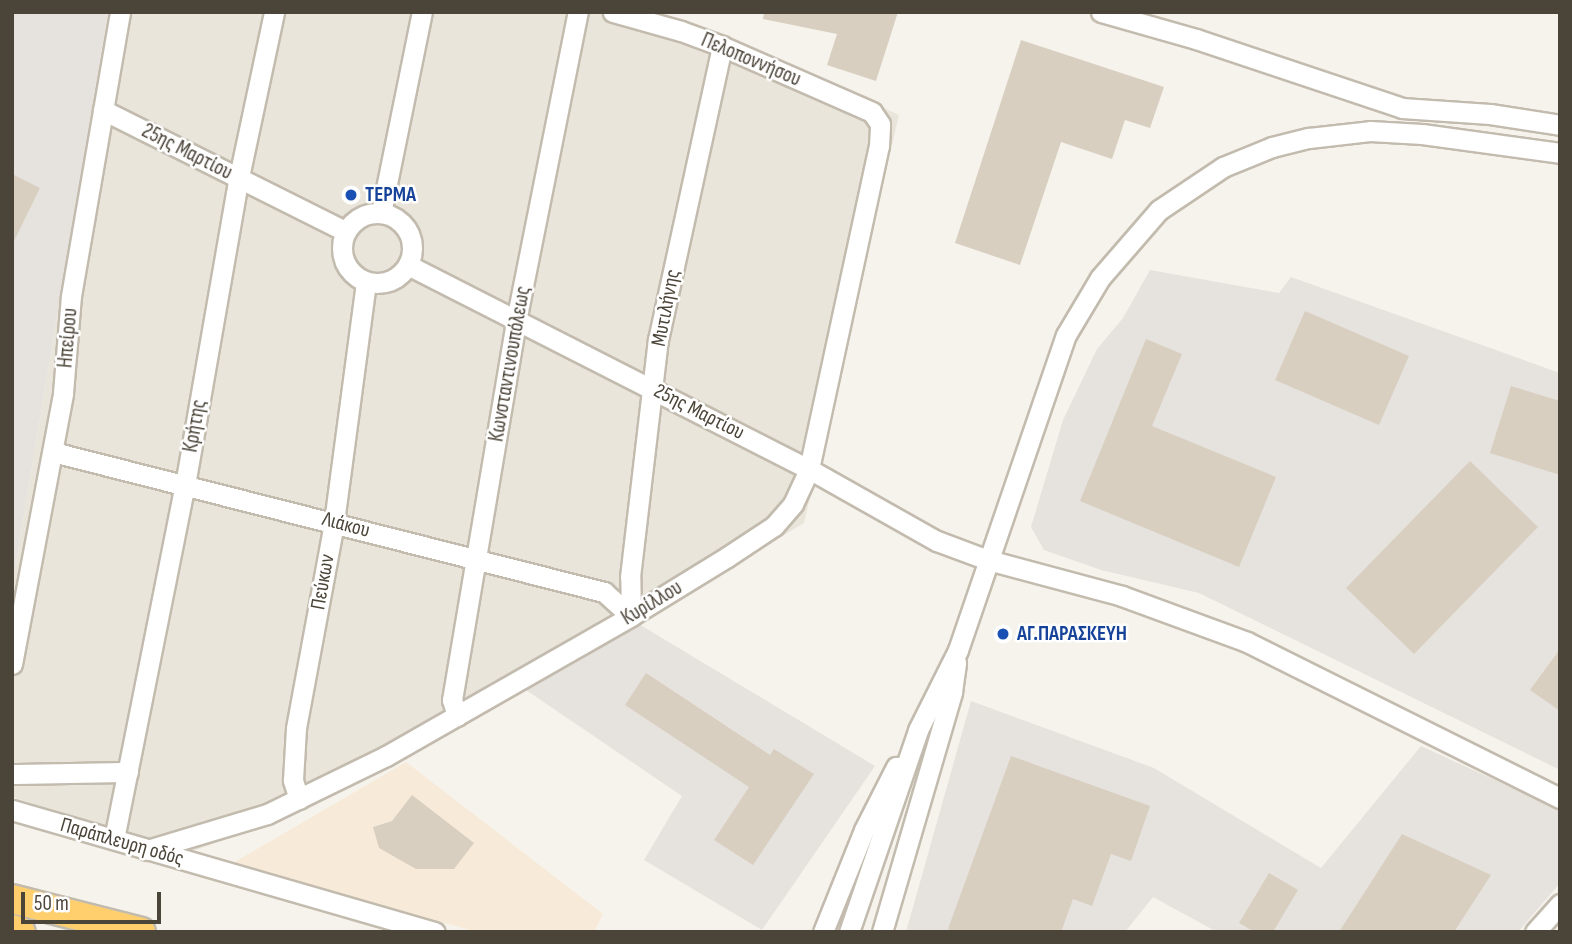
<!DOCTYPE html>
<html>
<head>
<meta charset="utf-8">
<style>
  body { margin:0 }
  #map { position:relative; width:1572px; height:944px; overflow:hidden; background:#f6f3ec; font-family:"Sofia Sans Condensed",sans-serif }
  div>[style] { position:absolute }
  .residential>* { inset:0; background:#eae5da }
  .commercial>* { inset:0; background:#f7ead8 }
  .industrial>* { inset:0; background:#e6e2dd }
  .building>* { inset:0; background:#d8cfc1 }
  .roads { filter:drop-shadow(2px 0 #c2bbae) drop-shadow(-2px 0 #c2bbae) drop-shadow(0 2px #c2bbae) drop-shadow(0 -2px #c2bbae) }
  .minor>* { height:19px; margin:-9.5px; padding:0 9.5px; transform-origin:9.5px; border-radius:9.5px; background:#fff }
  .minor>.ring { margin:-9.5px; padding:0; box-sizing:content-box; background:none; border:19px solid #fff; border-radius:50% }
  .highway>* { height:28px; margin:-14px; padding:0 14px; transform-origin:14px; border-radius:14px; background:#ffcf6e }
  .dots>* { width:19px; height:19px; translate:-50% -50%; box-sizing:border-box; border:4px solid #fff; border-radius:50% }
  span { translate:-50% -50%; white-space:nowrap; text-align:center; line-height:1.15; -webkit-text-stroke:5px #fff; paint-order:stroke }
  .street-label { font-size:21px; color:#4b4439 }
  .transit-label { font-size:21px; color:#164399; font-weight:700 }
  .left { translate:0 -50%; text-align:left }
  .frame { position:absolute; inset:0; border:14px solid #4b4439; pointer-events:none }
  .scale { position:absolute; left:21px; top:892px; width:140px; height:32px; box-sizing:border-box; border:4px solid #4b4439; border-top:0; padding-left:9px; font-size:21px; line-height:24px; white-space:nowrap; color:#4b4439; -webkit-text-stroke:5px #fff; paint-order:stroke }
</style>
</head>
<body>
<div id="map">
  <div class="residential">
    <i style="clip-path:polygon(108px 12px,634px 12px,728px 37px,899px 115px,804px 523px,637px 623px,312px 807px,188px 853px,12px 797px,12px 587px)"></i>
  </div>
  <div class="commercial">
    <i style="clip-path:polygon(406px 762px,603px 914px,594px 932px,477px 932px,233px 863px)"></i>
  </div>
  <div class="industrial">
    <i style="clip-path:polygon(12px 12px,108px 12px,12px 587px)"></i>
    <i style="clip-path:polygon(1150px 270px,1279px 293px,1291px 277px,1560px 373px,1560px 770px,1199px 593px,1101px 570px,1044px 550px,1031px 527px,1063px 420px,1097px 349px,1123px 318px)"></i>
    <i style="clip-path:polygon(637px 623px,875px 766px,762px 930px,644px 860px,682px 796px,523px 688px)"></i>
    <i style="clip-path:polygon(971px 701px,1154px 768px,1321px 868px,1421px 746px,1560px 810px,1560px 883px,1518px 932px,1217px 932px,1153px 897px,1125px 932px,906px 932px)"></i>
  </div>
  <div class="building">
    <i style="clip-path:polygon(764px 12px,898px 12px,876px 81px,827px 65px,837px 34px,763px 19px)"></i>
    <i style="clip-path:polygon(1021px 40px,1164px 87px,1150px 128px,1125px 120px,1112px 159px,1061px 142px,1020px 265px,955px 243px)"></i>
    <i style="clip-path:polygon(12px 174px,40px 188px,12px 245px)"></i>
    <i style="clip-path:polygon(1305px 311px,1409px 356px,1379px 425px,1275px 380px)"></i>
    <i style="clip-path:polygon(1146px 339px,1182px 354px,1152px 426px,1276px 477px,1239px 567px,1080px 501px)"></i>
    <i style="clip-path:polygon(1511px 386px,1560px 401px,1560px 475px,1490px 453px)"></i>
    <i style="clip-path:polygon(1470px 461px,1538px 527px,1414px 654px,1346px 588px)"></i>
    <i style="clip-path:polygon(1560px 649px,1560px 711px,1530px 690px)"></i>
    <i style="clip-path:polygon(646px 673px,770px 755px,774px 749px,814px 774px,753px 865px,714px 840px,749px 787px,625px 705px)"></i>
    <i style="clip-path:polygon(1011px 756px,1150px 806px,1131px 861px,1111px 854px,1092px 906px,1073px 899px,1061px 932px,956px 932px,948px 929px)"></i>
    <i style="clip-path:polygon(412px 795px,474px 843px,454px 869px,416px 869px,379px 848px,373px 827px,392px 821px)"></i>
    <i style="clip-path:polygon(1402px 834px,1491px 875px,1454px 932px,1339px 932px)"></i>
    <i style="clip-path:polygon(1269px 873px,1298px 890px,1273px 932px,1255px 932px,1239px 923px)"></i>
  </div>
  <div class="roads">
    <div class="minor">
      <i style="left:1101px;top:12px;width:99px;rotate:15.9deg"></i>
      <i style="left:1196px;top:39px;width:217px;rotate:18.5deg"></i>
      <i style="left:1402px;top:108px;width:88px;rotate:3.9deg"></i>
      <i style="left:1490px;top:114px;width:71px;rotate:8.9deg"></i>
      <i style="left:103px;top:110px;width:271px;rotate:26.6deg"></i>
      <i style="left:381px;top:213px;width:205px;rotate:-78.5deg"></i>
      <i class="ring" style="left:342px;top:213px;width:51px;height:51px"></i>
      <i style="left:408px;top:265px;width:450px;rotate:27deg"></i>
      <i style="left:809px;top:469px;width:147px;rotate:29.4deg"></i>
      <i style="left:937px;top:541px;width:54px;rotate:20.4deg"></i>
      <i style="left:988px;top:560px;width:139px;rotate:15deg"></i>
      <i style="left:1122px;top:596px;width:133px;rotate:20.2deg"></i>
      <i style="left:1247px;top:642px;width:350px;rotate:26.5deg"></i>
      <i style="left:53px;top:452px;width:569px;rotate:14.26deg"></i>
      <i style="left:604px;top:592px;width:36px;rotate:42deg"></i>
      <i style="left:631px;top:616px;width:39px;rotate:-91deg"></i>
      <i style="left:630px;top:577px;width:239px;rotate:-83.3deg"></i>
      <i style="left:658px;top:340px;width:301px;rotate:-77.7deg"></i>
      <i style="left:12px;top:664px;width:276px;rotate:-79.3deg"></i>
      <i style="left:63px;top:393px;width:97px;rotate:-85.3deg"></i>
      <i style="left:71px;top:296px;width:288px;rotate:-80.2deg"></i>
      <i style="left:457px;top:716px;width:17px;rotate:-107deg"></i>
      <i style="left:452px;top:700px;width:384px;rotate:-80.4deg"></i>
      <i style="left:516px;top:321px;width:315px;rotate:-78.7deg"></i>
      <i style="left:12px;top:774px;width:116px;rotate:-1deg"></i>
      <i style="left:299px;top:799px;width:20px;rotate:-108deg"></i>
      <i style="left:293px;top:780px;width:52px;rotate:-86.7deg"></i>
      <i style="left:296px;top:728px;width:209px;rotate:-79.5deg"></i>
      <i style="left:334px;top:522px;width:242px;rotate:-82.4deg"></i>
      <i style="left:12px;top:810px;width:440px;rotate:16.1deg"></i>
      <i style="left:114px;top:839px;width:361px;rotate:-78.7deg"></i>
      <i style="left:185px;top:485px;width:313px;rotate:-80.1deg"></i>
      <i style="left:239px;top:177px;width:169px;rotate:-78deg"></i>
      <i style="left:147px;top:850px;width:125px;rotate:-16.7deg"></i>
      <i style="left:267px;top:814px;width:132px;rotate:-26deg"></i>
      <i style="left:386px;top:756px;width:282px;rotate:-29.7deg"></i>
      <i style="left:631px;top:616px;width:113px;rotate:-31.6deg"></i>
      <i style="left:727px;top:557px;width:56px;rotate:-33.4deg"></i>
      <i style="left:774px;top:526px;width:29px;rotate:-49deg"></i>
      <i style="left:793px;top:504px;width:38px;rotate:-65deg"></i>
      <i style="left:809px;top:469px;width:330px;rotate:-77.8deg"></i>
      <i style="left:879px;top:146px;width:22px;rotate:-87deg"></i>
      <i style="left:880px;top:124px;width:14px;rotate:-124deg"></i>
      <i style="left:872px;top:112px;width:164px;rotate:-156.3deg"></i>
      <i style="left:722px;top:46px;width:44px;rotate:-159.9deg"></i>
      <i style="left:681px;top:31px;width:71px;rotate:-164.4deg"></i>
      <i style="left:823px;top:932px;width:110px;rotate:-68.1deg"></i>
      <i style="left:864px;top:830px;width:71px;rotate:-63.1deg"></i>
      <i style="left:849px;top:932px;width:213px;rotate:-71.1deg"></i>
      <i style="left:918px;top:730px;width:89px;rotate:-63.4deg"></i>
      <i style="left:958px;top:650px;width:333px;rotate:-71.1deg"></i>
      <i style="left:1066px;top:335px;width:66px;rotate:-59.2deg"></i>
      <i style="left:1100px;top:278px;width:90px;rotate:-49.1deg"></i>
      <i style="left:1159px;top:210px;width:77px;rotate:-33.9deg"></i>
      <i style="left:1223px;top:167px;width:53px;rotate:-22.2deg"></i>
      <i style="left:1272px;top:147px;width:38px;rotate:-14deg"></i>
      <i style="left:1309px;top:138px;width:61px;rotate:-6.5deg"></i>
      <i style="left:1370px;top:131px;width:52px;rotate:3.3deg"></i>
      <i style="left:1422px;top:134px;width:139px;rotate:7.8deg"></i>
      <i style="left:882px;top:932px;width:250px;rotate:-73.7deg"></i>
      <i style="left:952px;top:692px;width:30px;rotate:-82deg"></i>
      <i style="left:1535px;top:932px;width:38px;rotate:-48deg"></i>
    </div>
    <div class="highway">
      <i style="left:12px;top:899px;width:133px;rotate:14.3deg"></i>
      <i style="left:12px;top:929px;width:9px;rotate:18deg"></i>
    </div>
  </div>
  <div class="dots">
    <i style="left:351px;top:195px;background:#1a4fb4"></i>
    <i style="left:1003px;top:634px;background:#1a4fb4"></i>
  </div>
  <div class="street-label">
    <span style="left:751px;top:60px;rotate:23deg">Πελοποννήσου</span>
    <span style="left:187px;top:152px;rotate:27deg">25ης Μαρτίου</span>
    <span style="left:666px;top:308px;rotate:-79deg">Μυτιλήνης</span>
    <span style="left:68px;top:338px;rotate:-85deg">Ηπείρου</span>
    <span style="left:510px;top:364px;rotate:-80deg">Κωνσταντινουπόλεως</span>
    <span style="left:699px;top:412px;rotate:27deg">25ης Μαρτίου</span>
    <span style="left:195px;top:426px;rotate:-80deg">Κρήτης</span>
    <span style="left:346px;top:525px;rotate:15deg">Λιάκου</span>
    <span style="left:323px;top:582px;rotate:-80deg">Πεύκων</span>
    <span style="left:652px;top:603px;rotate:-31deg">Κυρίλλου</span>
    <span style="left:122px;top:842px;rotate:16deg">Παράπλευρη οδός</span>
  </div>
  <div class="transit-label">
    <span class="left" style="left:365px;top:195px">ΤΕΡΜΑ</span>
    <span class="left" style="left:1017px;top:634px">ΑΓ.ΠΑΡΑΣΚΕΥΗ</span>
  </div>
  <div class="frame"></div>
  <div class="scale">50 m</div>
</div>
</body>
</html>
